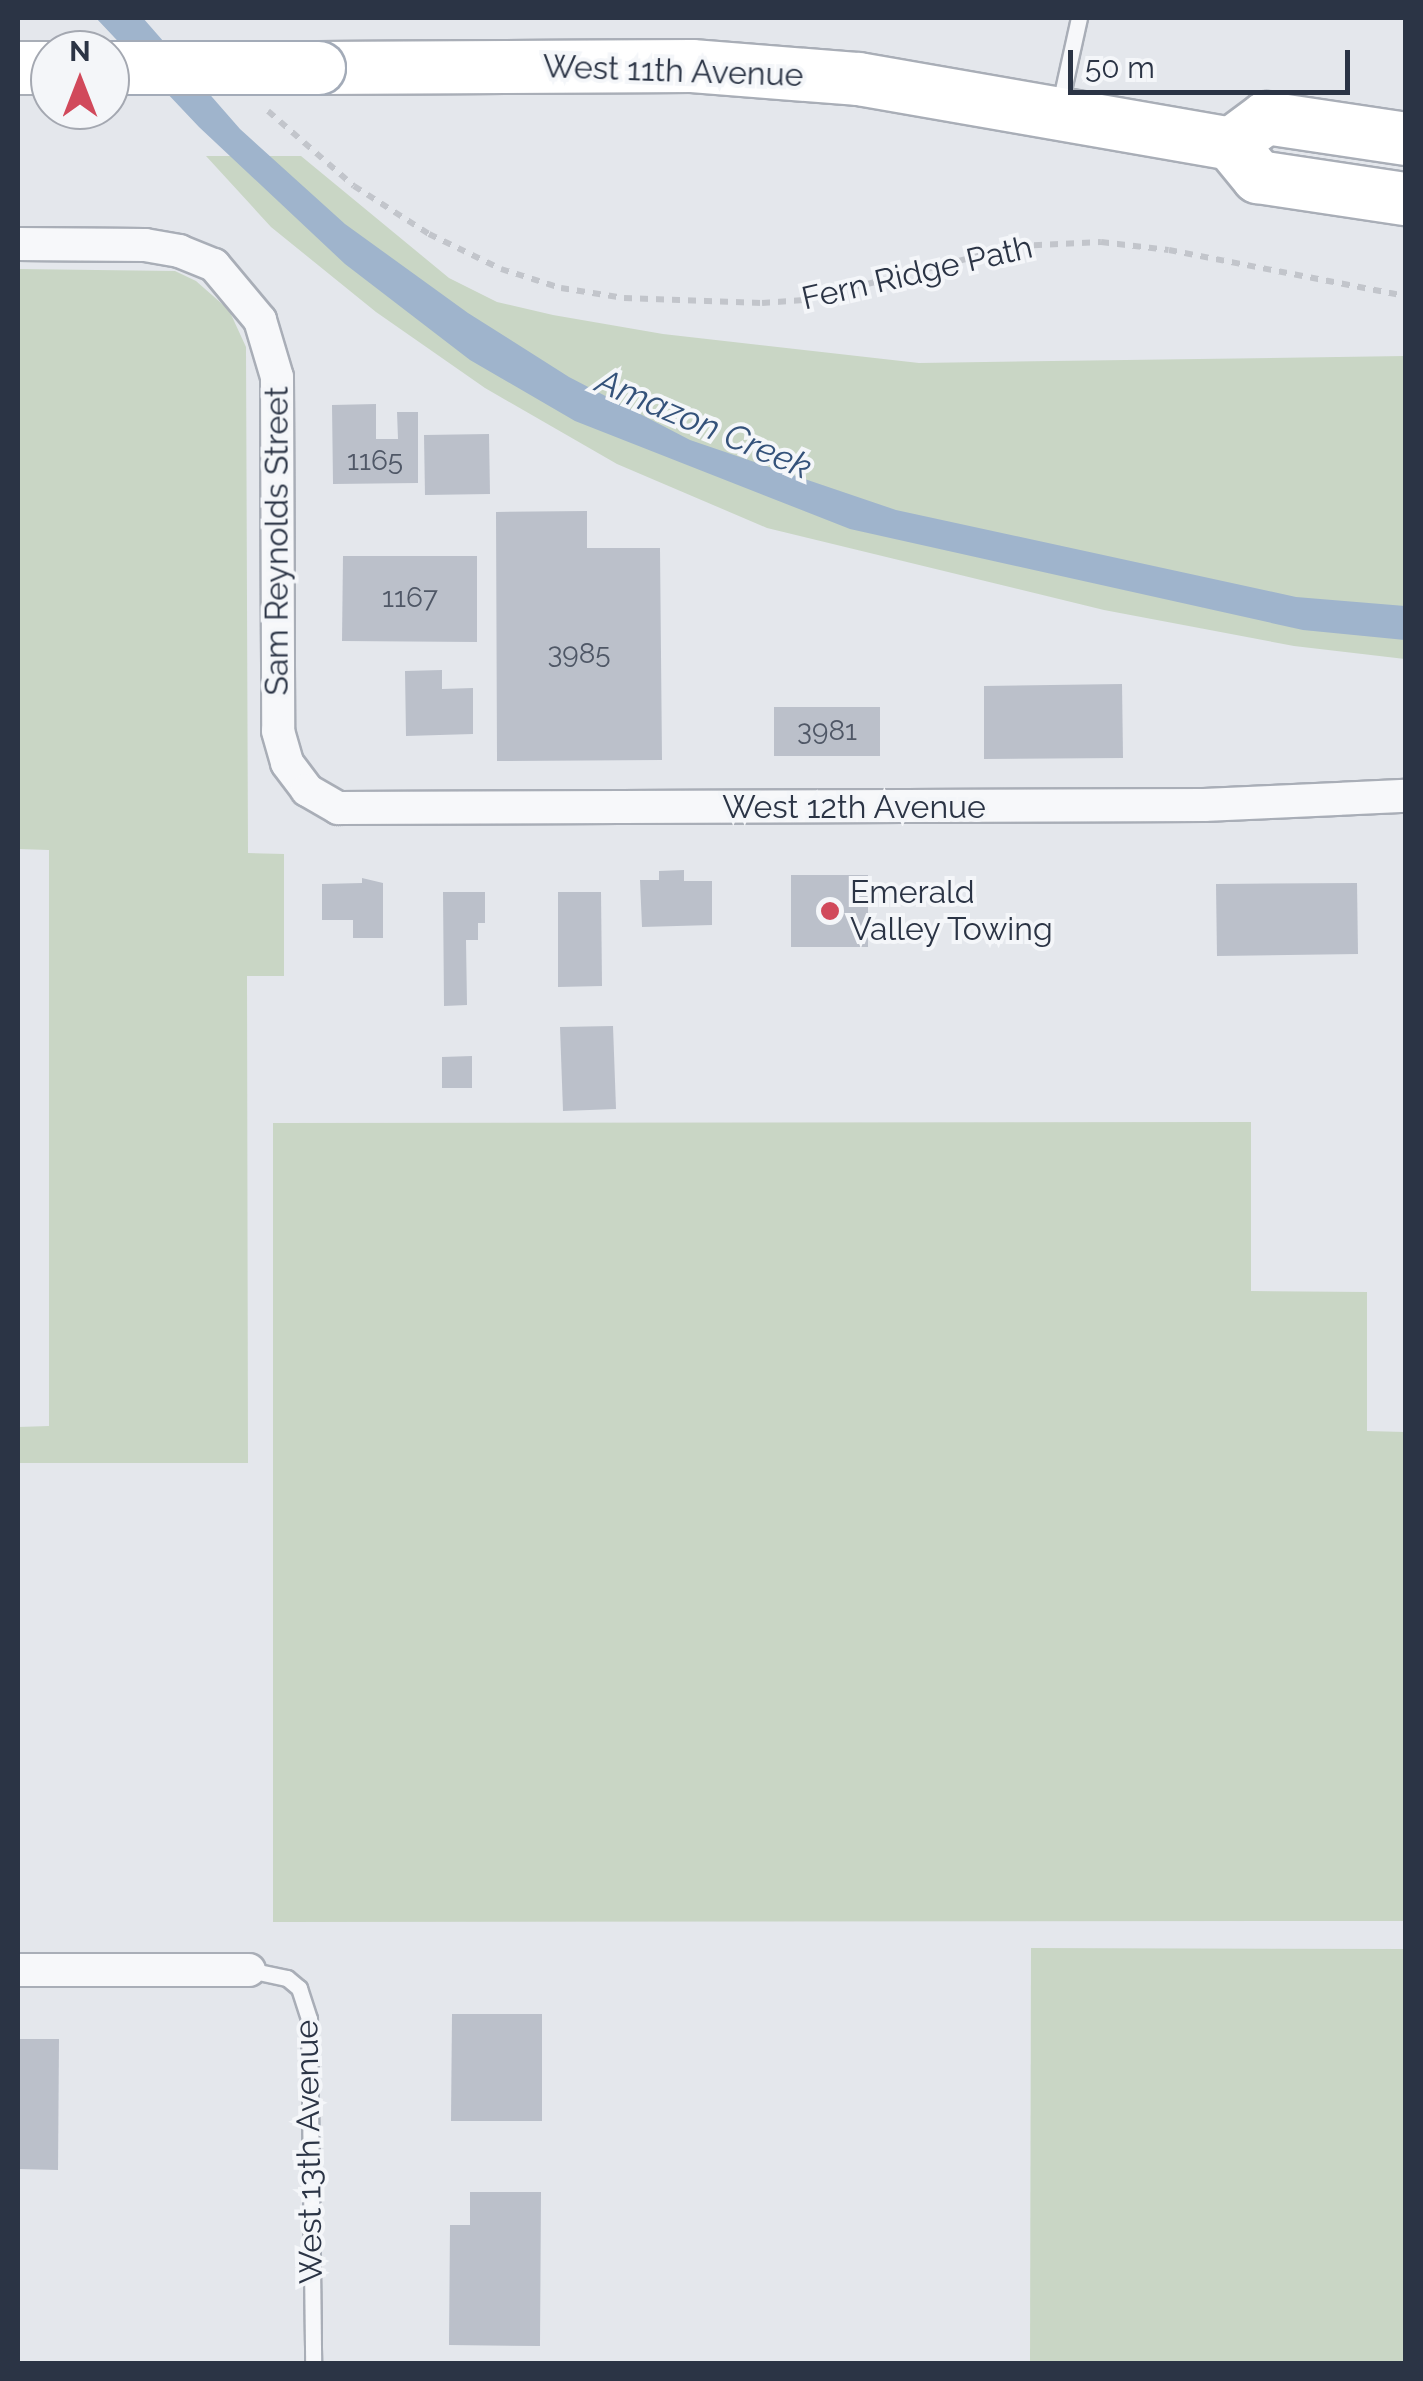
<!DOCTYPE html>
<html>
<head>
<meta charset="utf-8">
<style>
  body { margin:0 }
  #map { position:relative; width:1423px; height:2381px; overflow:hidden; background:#e4e7ec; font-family:Raleway,sans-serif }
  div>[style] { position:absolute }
  .green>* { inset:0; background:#c9d6c5 }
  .water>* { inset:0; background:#9fb4cc }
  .building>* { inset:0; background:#bbc0ca }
  .path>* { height:6px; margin-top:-3px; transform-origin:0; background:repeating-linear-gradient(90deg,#c2c5cb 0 8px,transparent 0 16px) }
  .roads { filter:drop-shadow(2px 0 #a9aeb7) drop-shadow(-2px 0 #a9aeb7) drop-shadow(0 2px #a9aeb7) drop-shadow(0 -2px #a9aeb7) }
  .service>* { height:15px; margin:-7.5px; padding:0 7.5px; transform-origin:7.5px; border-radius:7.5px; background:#f7f8fa }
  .minor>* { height:32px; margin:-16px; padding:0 16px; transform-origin:16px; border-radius:16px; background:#f7f8fa }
  .primary>* { height:52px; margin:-26px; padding:0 26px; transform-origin:26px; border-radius:26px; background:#fff }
  .bridges { filter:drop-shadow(2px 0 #a3abb8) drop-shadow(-2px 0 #a3abb8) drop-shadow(0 2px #a3abb8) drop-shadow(0 -2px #a3abb8) }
  .primary-bridge>* { height:52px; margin:-26px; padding:0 26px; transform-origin:26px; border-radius:26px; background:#fff }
  .dots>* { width:28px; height:28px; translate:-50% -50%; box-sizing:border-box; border:5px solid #f4f6f9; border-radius:50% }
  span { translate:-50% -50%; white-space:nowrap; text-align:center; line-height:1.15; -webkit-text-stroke:8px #f4f6f9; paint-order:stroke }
  .number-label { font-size:28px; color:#4f5766 }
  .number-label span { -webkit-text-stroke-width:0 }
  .street-label { font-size:32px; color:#2b3445 }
  .poi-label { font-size:32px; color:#2b3445 }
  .left { translate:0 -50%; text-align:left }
  .water-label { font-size:35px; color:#34527a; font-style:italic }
  .frame { position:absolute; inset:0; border:20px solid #2b3445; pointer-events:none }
  .north { position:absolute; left:30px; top:30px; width:100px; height:100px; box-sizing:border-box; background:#f4f6f9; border:2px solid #a4a8b1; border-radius:50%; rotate:0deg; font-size:28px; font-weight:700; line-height:40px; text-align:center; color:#2b3445 }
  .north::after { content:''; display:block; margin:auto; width:35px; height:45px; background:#d1495b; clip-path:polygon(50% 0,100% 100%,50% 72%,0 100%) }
  .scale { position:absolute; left:1068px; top:50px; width:282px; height:45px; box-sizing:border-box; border:5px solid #2b3445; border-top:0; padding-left:12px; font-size:30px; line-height:35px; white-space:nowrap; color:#2b3445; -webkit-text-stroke:8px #f4f6f9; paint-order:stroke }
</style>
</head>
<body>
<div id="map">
  <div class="green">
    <i style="clip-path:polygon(206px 156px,301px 156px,449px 278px,497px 302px,553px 315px,663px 334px,919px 363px,1405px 356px,1405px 659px,1294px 646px,1104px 610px,767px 528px,617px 464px,485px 388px,376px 312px,271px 227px)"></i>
    <i style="clip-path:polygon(18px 269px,175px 271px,196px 281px,229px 310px,246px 347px,248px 853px,284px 854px,284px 976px,247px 976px,248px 1463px,18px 1463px,18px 1427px,49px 1426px,49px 850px,18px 849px)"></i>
    <i style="clip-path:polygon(1251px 1122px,1251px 1291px,1367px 1292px,1367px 1431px,1405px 1432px,1405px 1921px,273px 1922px,273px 1123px)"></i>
    <i style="clip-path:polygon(1031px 1948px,1405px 1949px,1405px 2363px,1030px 2363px)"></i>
  </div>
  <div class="water">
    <i style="clip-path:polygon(96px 18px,143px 18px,240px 129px,345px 224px,468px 313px,569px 377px,690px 440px,896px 510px,1296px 597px,1405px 606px,1405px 640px,1303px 630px,850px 529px,575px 421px,470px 360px,345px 264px,199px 127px)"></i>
  </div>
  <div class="building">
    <i style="clip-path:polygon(376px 404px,376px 439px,398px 439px,397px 412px,418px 412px,418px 483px,333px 484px,332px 405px)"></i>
    <i style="clip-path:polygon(489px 434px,490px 494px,425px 495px,424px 435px)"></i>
    <i style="clip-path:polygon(587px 511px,587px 548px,660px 548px,662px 760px,497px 761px,496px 512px)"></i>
    <i style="clip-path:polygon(343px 556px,477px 556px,477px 642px,342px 641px)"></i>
    <i style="clip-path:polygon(442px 670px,442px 689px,473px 688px,473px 734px,406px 736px,405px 671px)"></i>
    <i style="clip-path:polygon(1122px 684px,1123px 758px,984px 759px,984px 686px)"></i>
    <i style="clip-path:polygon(774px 707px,880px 707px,880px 756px,774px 756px)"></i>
    <i style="clip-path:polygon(684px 870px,684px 881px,712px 881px,712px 925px,642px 927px,640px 880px,659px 880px,659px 871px)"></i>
    <i style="clip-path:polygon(791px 875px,868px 875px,868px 947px,791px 947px)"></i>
    <i style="clip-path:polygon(362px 878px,383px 883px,383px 938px,353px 938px,353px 920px,322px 920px,322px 884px,362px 883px)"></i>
    <i style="clip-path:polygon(1357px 883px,1358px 954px,1217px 956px,1216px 884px)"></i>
    <i style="clip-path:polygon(443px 892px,485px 892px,485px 923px,478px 923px,478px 940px,466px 940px,467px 1005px,444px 1006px)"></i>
    <i style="clip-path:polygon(558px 892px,601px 892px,602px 986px,558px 987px)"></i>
    <i style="clip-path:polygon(613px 1026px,616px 1109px,563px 1111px,560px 1027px)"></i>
    <i style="clip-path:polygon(472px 1056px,472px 1088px,442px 1088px,442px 1057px)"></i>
    <i style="clip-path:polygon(452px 2014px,542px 2014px,542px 2121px,451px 2121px)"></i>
    <i style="clip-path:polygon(18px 2039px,59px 2039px,58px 2170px,18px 2169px)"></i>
    <i style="clip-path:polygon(470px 2192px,541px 2192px,540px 2346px,449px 2345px,450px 2225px,470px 2225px)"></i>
  </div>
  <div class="path">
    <i style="left:268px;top:111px;width:114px;rotate:41.1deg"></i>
    <i style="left:354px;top:186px;width:89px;rotate:32.6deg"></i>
    <i style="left:429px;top:234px;width:80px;rotate:25.9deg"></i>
    <i style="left:501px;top:269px;width:63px;rotate:17.6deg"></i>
    <i style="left:561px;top:288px;width:64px;rotate:9deg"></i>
    <i style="left:624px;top:298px;width:138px;rotate:2.1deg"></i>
    <i style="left:762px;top:303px;width:42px;rotate:-4.1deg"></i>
    <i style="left:804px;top:300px;width:221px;rotate:-14.2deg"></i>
    <i style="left:1018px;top:246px;width:83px;rotate:-2.8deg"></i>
    <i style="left:1101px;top:242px;width:68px;rotate:6.7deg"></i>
    <i style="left:1169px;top:250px;width:241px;rotate:11deg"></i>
  </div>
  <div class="roads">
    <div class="service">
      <i style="left:1059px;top:108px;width:92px;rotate:-77.5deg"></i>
      <i style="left:249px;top:1970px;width:39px;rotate:12deg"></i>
      <i style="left:287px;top:1978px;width:16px;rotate:40deg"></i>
      <i style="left:299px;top:1988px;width:33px;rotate:72deg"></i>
      <i style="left:309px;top:2019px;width:345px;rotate:89.3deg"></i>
    </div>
    <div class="minor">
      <i style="left:18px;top:244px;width:127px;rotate:0.5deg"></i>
      <i style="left:145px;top:245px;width:35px;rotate:10deg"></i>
      <i style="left:179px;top:251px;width:38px;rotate:22deg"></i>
      <i style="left:214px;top:265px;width:72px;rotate:50.1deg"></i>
      <i style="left:260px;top:320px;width:59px;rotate:73.4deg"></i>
      <i style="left:277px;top:377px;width:354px;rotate:89.8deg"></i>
      <i style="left:278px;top:731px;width:33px;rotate:74deg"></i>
      <i style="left:287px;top:763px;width:34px;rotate:53deg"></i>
      <i style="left:307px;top:790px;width:36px;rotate:30deg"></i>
      <i style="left:338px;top:808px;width:866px;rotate:-0.2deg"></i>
      <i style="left:1204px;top:805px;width:202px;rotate:-2.6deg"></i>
      <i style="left:18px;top:1970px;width:231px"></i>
    </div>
    <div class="primary">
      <i style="left:18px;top:68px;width:32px"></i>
      <i style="left:319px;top:68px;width:373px;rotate:-0.3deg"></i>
      <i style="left:692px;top:66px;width:168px;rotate:4.5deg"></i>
      <i style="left:859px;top:79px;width:378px;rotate:9.9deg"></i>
      <i style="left:1231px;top:144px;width:43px;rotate:50.7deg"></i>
      <i style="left:1258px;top:177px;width:150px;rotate:8.5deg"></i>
      <i style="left:1231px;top:144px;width:44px;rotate:-36.6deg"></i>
      <i style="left:1266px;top:118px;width:142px;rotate:8.5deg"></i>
    </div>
  </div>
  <div class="bridges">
    <div class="primary-bridge">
      <i style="left:110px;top:68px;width:209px"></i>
    </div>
  </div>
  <div class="dots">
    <i style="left:830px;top:911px;background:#d1495b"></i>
  </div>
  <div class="number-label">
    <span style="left:375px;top:461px">1165</span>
    <span style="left:410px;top:598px">1167</span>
    <span style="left:579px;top:654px">3985</span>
    <span style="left:827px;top:731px">3981</span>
  </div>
  <div class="street-label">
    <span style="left:673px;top:71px;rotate:2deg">West 11th Avenue</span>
    <span style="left:917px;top:273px;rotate:-13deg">Fern Ridge Path</span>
    <span style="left:277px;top:541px;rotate:-90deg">Sam Reynolds Street</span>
    <span style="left:854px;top:807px">West 12th Avenue</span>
    <span style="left:309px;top:2152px;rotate:-91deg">West 13th Avenue</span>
  </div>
  <div class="poi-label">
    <span class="left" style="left:850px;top:911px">Emerald<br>Valley Towing</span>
  </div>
  <div class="water-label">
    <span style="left:704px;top:424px;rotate:23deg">Amazon Creek</span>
  </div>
  <div class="frame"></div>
  <div class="north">N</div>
  <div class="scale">50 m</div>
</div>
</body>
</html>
